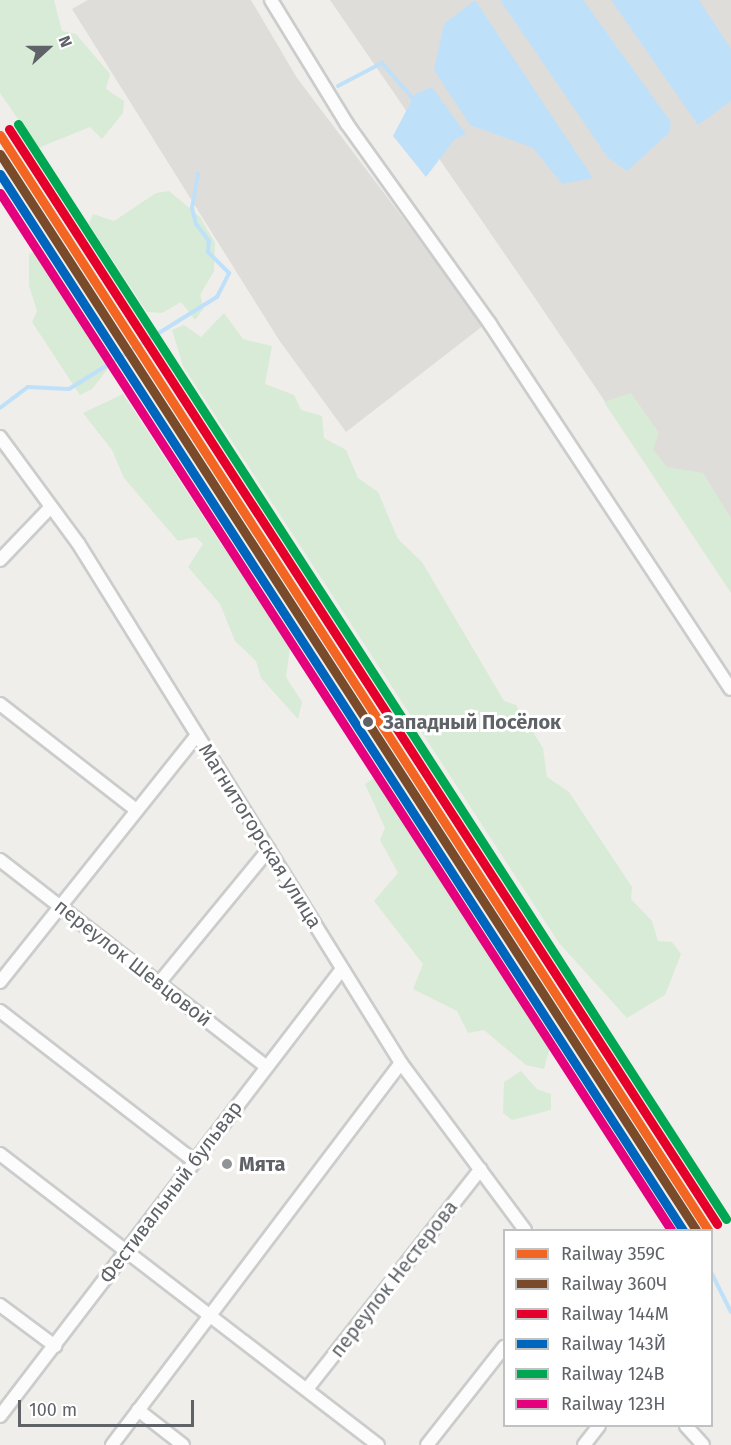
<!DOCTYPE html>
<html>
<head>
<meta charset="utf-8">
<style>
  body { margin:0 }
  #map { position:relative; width:731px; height:1445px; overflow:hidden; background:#efeeea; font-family:"Fira Sans",sans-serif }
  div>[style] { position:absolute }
  .industrial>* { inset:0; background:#dfddda }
  .green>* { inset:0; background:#d8ebd6 }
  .water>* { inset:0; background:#bfe0f9 }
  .stream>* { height:4px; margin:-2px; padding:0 2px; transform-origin:2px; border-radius:2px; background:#bfe0f9 }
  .roads { filter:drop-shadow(2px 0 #cbcccc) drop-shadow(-2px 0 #cbcccc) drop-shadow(0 2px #cbcccc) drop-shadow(0 -2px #cbcccc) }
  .street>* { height:12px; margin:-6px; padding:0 6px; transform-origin:6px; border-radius:6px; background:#fdfcfc }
  .rail-1>* { height:9px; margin:-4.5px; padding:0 4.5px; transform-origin:4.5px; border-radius:4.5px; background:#f26522 }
  .rail-2>* { height:9px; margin:-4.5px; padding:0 4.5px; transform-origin:4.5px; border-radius:4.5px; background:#7a4b2a }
  .rail-3>* { height:9px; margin:-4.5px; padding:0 4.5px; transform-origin:4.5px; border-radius:4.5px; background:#e4002b }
  .rail-4>* { height:9px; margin:-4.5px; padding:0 4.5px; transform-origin:4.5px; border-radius:4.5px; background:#0065bd }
  .rail-5>* { height:9px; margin:-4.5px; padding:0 4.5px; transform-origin:4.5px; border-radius:4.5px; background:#00a651 }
  .rail-6>* { height:9px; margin:-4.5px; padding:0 4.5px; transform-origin:4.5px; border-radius:4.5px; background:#e5007d }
  .dots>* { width:16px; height:16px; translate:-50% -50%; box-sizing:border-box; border:3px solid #fff; border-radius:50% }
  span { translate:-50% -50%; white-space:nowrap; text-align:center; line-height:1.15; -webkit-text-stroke:6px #fff; paint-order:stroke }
  .stop-label { font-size:20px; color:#5f6368; font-weight:700 }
  .left { translate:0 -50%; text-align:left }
  .street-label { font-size:20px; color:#5f6368 }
  .poi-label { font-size:20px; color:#5f6368; font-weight:700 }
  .legend { position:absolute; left:503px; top:1229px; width:210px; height:198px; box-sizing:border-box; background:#fff; border:2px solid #bfc1c3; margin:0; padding:8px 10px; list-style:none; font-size:18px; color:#5f6368 }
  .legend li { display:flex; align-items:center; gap:12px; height:30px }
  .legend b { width:30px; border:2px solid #bfc1c3 }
  .north { position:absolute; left:18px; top:18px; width:60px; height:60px; -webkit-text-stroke:4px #fff; paint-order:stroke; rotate:69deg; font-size:16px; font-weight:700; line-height:24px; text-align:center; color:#5f6368 }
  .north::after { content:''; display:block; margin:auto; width:21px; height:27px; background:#5f6368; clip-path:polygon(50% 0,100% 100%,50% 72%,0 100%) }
  .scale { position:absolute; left:18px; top:1400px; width:176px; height:27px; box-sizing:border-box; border:3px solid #5f6368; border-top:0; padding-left:8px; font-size:18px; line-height:21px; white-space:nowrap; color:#5f6368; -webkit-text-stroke:4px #fff; paint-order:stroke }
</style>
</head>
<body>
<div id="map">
  <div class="industrial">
    <i style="clip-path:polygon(88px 0,251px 0,297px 78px,484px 325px,346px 432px,279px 340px,72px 9px)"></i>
    <i style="clip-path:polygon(330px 0,731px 0,731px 588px,535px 298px)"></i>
  </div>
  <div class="green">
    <i style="clip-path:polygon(0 0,54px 0,62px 31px,76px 34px,110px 74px,106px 89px,124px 101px,123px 113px,102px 139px,90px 127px,38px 148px,0 93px)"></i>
    <i style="clip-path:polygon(169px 191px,200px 217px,215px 243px,214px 271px,200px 295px,204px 308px,195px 320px,181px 302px,162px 313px,147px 312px,89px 224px,93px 214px,114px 221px,156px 193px)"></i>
    <i style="clip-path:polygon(36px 252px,113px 362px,92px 389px,80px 395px,32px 322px,37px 311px,29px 286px,29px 254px)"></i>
    <i style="clip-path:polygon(224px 313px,243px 339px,272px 346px,265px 384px,294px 395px,301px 410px,322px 416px,324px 438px,346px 450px,358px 478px,378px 492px,398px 539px,422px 562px,504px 701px,516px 705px,543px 748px,547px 777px,569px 792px,632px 887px,631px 899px,652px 921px,658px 941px,672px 942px,681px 954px,665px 995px,627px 1018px,559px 943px,183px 366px,172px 330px,184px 325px,201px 337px)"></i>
    <i style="clip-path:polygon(631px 393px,659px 433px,653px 449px,667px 467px,703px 473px,731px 518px,731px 593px,604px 402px)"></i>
    <i style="clip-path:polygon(123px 394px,221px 544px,277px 619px,290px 648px,286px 677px,302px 702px,298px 719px,261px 678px,256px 661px,235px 641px,220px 604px,188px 567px,203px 544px,196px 537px,178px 541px,124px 478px,112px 450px,83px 413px)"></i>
    <i style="clip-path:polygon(374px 778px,436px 862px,457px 903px,471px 909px,482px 937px,496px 950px,551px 1043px,544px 1069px,526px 1065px,484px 1030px,468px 1033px,457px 1011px,413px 989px,423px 964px,374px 901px,398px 873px,380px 840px,385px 828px,365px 784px)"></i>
    <i style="clip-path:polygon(521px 1071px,537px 1089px,551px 1094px,551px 1110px,512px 1120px,503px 1113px,504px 1082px)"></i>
  </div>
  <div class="water">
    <i style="clip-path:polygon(475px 0,593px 178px,562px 184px,533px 148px,470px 125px,434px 70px,444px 24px)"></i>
    <i style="clip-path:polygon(500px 0,583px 0,671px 122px,669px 133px,627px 171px,608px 158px)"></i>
    <i style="clip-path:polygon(611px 0,699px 0,731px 49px,731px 101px,698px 125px)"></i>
    <i style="clip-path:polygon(432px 87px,466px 134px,454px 140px,426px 177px,393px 136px,415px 94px)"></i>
  </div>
  <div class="stream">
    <i style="left:338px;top:86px;width:50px;rotate:-27.6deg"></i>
    <i style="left:382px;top:63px;width:50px;rotate:49deg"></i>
    <i style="left:0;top:408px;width:35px;rotate:-37deg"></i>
    <i style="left:28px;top:387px;width:41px;rotate:2.8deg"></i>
    <i style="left:69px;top:389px;width:174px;rotate:-31.9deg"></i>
    <i style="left:217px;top:297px;width:27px;rotate:-63deg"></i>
    <i style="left:229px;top:273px;width:30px;rotate:-135deg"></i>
    <i style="left:208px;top:252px;width:11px;rotate:-85deg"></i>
    <i style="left:209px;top:241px;width:21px;rotate:-127deg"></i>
    <i style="left:196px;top:224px;width:16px;rotate:-104deg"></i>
    <i style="left:192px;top:208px;width:35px;rotate:-80deg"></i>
    <i style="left:659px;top:1210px;width:26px;rotate:50deg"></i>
    <i style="left:712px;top:1274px;width:42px;rotate:63.4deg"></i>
  </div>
  <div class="roads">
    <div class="street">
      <i style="left:271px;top:0;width:145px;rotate:58.5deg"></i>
      <i style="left:347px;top:124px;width:246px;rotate:54.4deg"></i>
      <i style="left:490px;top:324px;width:437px;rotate:56.6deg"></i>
      <i style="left:0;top:437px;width:132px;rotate:53.7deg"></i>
      <i style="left:78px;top:543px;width:612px;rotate:58.15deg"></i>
      <i style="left:401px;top:1063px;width:208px;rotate:53.4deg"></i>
      <i style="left:0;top:560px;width:69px;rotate:-46.2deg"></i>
      <i style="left:0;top:704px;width:171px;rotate:37.9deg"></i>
      <i style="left:0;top:860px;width:336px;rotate:37.8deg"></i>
      <i style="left:0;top:982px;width:316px;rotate:-51.4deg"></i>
      <i style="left:159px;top:983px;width:173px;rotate:-50.6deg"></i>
      <i style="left:0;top:1011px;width:245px;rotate:37.7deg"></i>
      <i style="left:0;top:1154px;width:477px;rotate:37.6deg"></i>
      <i style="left:0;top:1305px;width:69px;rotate:36.7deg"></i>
      <i style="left:307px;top:1389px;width:280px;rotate:-51.7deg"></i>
      <i style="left:138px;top:1410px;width:57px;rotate:37.9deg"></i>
      <i style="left:0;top:1416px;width:563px;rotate:-52.58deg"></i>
      <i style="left:686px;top:1426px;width:25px;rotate:48deg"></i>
      <i style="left:112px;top:1445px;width:479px;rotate:-52.9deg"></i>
      <i style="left:427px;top:1445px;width:125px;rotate:-51.8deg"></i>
      <i style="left:584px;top:1445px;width:24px;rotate:-52deg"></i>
    </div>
  </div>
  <div class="rail-1">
    <i style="left:0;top:135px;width:1304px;rotate:57.11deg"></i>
  </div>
  <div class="rail-2">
    <i style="left:0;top:154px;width:1281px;rotate:57.1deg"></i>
  </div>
  <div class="rail-3">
    <i style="left:9px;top:129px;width:1304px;rotate:57.11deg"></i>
  </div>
  <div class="rail-4">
    <i style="left:0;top:174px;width:1258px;rotate:57.11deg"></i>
  </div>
  <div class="rail-5">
    <i style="left:18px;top:124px;width:1304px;rotate:57.11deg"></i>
  </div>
  <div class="rail-6">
    <i style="left:0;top:193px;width:1235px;rotate:57.09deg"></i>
  </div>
  <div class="dots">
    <i style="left:368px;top:722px;background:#5f6368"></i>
    <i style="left:227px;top:1164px;background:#919496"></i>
  </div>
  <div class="stop-label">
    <span class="left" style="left:383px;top:722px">Западный Посёлок</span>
  </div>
  <div class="street-label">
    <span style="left:260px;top:836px;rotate:58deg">Магнитогорская улица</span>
    <span style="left:133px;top:963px;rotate:38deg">переулок Шевцовой</span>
    <span style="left:171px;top:1192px;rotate:-53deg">Фестивальный бульвар</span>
    <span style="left:394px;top:1279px;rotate:-52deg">переулок Нестерова</span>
  </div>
  <div class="poi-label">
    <span class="left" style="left:239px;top:1164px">Мята</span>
  </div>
  <ul class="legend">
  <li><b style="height:8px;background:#f26522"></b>Railway 359С</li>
  <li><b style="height:8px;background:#7a4b2a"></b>Railway 360Ч</li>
  <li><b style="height:8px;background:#e4002b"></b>Railway 144М</li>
  <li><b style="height:8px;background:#0065bd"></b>Railway 143Й</li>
  <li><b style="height:8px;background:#00a651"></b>Railway 124В</li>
  <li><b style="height:8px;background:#e5007d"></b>Railway 123Н</li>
  </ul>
  <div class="north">N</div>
  <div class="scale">100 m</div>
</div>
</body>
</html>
